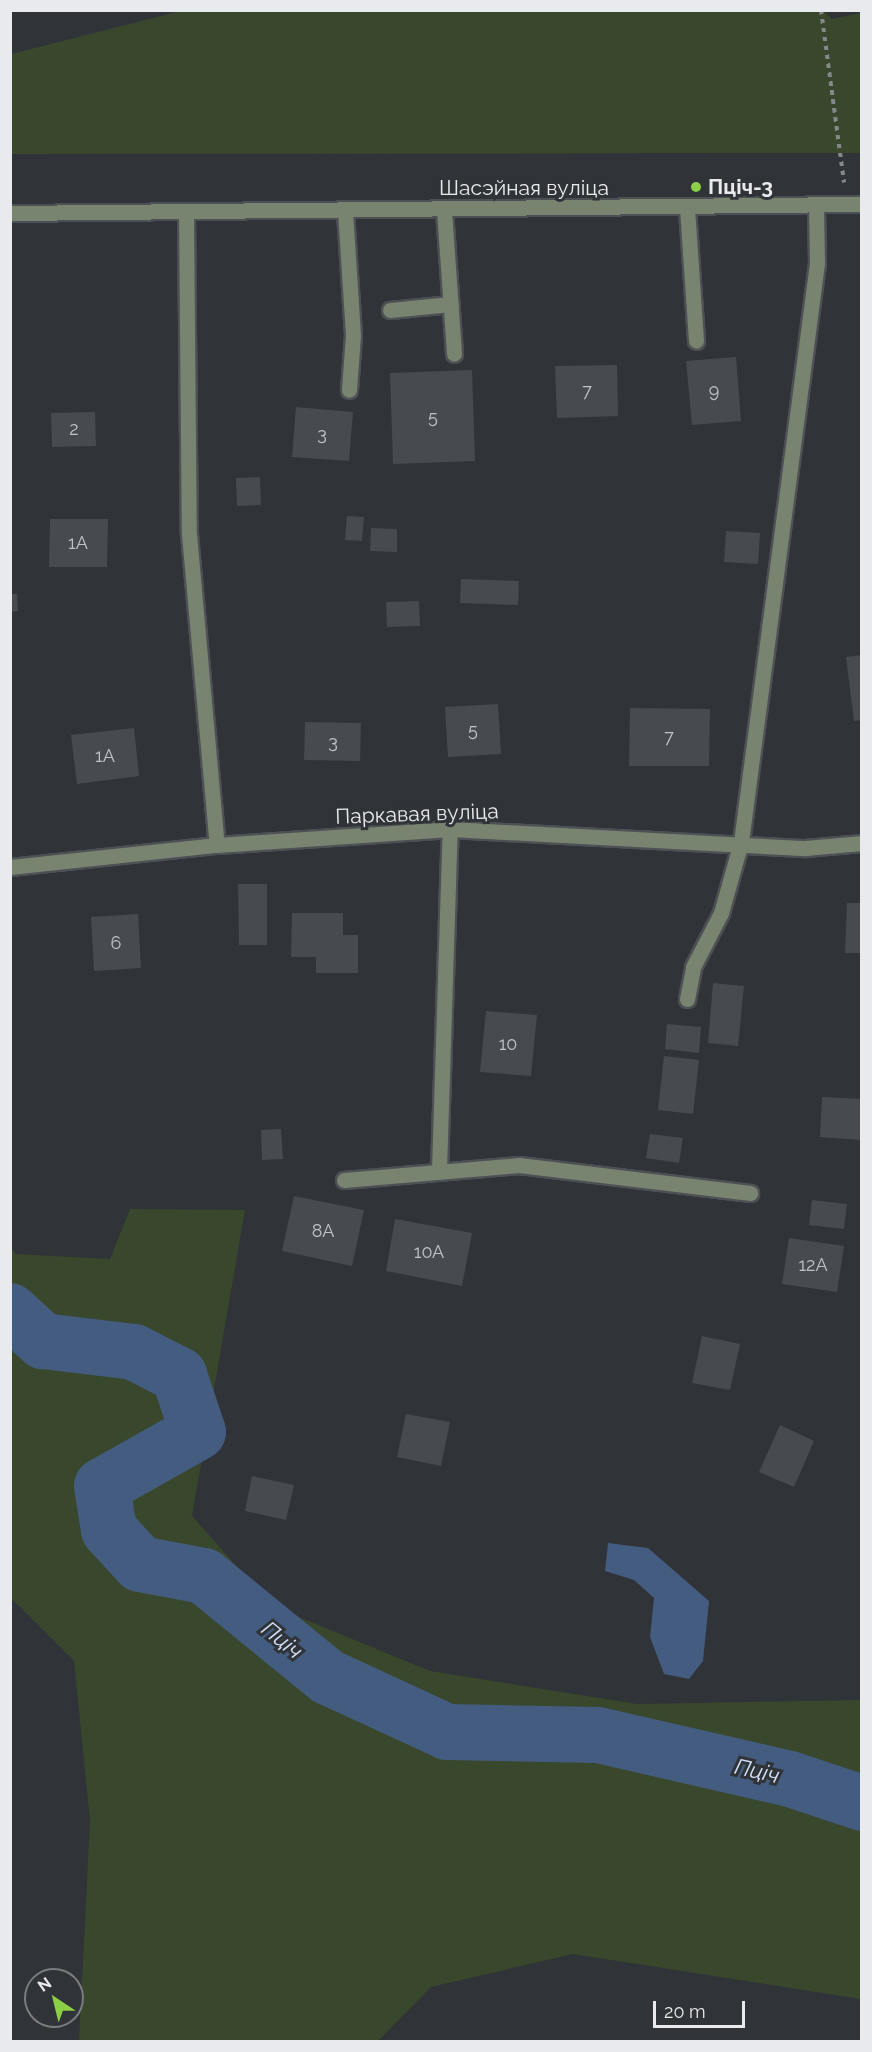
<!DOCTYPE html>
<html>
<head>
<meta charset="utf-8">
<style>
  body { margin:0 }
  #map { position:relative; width:872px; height:2052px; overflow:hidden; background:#303337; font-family:Raleway,sans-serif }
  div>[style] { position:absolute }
  .green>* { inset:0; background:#39482c }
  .water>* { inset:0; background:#435c80 }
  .river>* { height:56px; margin:-28px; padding:0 28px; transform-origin:28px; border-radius:28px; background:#435c80 }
  .building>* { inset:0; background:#474b50 }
  .path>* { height:4px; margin-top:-2px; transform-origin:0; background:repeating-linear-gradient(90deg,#85888b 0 4.5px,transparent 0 9px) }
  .roads { filter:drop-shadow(2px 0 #4d5054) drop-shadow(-2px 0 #4d5054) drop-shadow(0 2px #4d5054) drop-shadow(0 -2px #4d5054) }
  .minor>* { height:15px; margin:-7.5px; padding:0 7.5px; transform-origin:7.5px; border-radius:7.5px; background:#788370 }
  .dots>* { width:16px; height:16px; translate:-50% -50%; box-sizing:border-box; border:3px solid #303337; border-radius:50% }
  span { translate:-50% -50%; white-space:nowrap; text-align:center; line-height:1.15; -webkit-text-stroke:6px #303337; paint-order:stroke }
  .number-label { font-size:18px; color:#c0c2c6 }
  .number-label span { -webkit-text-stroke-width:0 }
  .poi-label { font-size:21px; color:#e8eaed; font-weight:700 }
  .left { translate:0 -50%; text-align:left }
  .street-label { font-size:21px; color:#e8eaed }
  .water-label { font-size:22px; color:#d3e3fc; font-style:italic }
  .frame { position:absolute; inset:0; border:12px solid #e8eaed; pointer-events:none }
  .north { position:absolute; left:24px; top:1968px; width:60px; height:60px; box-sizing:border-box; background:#303337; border:2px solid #7a7c80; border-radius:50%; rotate:325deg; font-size:16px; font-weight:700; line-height:24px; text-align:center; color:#e8eaed }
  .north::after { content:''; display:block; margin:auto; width:21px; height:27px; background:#8cce45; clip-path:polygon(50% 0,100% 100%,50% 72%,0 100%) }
  .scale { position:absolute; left:653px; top:2001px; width:92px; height:27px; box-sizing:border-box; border:3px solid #e8eaed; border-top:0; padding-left:8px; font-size:18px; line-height:21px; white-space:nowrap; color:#e8eaed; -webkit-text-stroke:4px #303337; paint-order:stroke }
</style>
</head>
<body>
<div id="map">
  <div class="green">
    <i style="clip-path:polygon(823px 11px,832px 19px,861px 13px,861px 153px,11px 154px,11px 54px,181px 11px)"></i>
    <i style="clip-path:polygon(130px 1209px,245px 1210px,192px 1516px,272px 1606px,430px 1671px,637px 1704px,861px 1700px,861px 1999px,573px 1954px,431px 1987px,378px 2041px,79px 2041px,90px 1821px,74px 1661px,11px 1598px,11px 1248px,16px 1254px,110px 1259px)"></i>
  </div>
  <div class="water">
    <i style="clip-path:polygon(608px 1543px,648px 1548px,709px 1601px,703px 1661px,689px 1679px,664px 1674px,650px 1637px,654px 1598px,634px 1580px,605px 1571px)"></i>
  </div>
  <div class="river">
    <i style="left:10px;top:1311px;width:45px;rotate:42.3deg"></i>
    <i style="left:43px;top:1341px;width:92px;rotate:6.9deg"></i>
    <i style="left:134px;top:1352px;width:51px;rotate:27.1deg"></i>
    <i style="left:179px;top:1375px;width:60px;rotate:71.6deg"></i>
    <i style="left:198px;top:1432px;width:110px;rotate:150.6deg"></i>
    <i style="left:102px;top:1486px;width:45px;rotate:81deg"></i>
    <i style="left:109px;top:1530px;width:46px;rotate:47.6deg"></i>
    <i style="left:140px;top:1564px;width:65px;rotate:10.6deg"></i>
    <i style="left:204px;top:1576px;width:160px;rotate:39.2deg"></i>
    <i style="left:328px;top:1677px;width:131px;rotate:24.8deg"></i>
    <i style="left:447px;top:1732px;width:151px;rotate:1.1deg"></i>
    <i style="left:598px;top:1735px;width:197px;rotate:12.9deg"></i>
    <i style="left:790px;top:1779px;width:76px;rotate:18.4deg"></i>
  </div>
  <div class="building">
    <i style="clip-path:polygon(736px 357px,741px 421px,692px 425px,686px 361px)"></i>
    <i style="clip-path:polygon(617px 365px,618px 416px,557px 418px,555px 366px)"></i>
    <i style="clip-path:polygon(472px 370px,475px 461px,393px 464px,390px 373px)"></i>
    <i style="clip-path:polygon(296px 407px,353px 412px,349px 461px,292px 457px)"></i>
    <i style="clip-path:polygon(95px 412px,96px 446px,52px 447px,51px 413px)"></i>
    <i style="clip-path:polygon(260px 477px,261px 505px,237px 506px,236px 478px)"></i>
    <i style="clip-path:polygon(347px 516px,364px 517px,362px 541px,345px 540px)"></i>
    <i style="clip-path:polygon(50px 519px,108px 519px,107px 567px,49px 567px)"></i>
    <i style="clip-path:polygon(371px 528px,397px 529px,397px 552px,370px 551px)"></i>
    <i style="clip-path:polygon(726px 531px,760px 533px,758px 564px,724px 562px)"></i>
    <i style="clip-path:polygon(461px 579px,519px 581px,518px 605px,460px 603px)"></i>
    <i style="clip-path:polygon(10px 594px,17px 594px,18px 611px,10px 612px)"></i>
    <i style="clip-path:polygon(419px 601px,420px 626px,387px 627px,386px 602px)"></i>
    <i style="clip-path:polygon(862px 655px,862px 720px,854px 721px,846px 657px)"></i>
    <i style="clip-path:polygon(498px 704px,501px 754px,448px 757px,445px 707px)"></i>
    <i style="clip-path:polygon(630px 708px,710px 709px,709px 766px,629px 766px)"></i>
    <i style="clip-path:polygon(305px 722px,361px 723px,360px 761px,304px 760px)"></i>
    <i style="clip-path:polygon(134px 728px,139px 776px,77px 784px,71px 735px)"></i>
    <i style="clip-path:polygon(238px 884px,267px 884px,267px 945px,239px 945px)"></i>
    <i style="clip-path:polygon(847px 903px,862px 903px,862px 953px,845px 953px)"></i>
    <i style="clip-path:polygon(292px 913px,343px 913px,343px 935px,358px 935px,358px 973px,316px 973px,316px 957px,291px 957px)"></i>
    <i style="clip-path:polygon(138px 914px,141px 968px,94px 971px,91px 917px)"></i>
    <i style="clip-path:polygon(713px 983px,744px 986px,738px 1046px,708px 1043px)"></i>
    <i style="clip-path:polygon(486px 1011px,537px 1015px,531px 1076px,480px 1072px)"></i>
    <i style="clip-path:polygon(667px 1024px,701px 1027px,699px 1053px,665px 1049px)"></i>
    <i style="clip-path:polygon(664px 1056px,699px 1060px,693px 1114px,658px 1110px)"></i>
    <i style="clip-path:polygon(822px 1097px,862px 1099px,861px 1140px,820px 1137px)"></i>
    <i style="clip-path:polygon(281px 1129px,283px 1159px,262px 1160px,261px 1130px)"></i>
    <i style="clip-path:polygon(650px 1134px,683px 1138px,679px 1163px,646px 1158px)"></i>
    <i style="clip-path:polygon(294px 1196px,364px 1210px,352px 1266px,282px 1251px)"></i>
    <i style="clip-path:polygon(812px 1200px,847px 1204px,844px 1229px,809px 1225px)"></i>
    <i style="clip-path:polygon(395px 1219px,472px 1233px,462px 1286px,386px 1271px)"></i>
    <i style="clip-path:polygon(789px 1238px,844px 1246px,837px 1292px,782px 1284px)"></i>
    <i style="clip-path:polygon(702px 1336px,740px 1344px,730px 1390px,692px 1383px)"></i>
    <i style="clip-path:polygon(406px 1414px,450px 1422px,441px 1466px,397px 1457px)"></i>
    <i style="clip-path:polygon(780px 1425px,814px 1441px,794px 1487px,759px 1472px)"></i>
    <i style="clip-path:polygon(252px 1476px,294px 1485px,286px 1520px,245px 1511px)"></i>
  </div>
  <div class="path">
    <i style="left:821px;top:10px;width:174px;rotate:82.4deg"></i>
  </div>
  <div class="roads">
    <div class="minor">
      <i style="left:687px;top:208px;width:133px;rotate:86.1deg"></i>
      <i style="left:444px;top:210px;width:144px;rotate:86deg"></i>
      <i style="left:345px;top:211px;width:124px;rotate:86.3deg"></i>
      <i style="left:353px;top:335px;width:55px;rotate:94.2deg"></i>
      <i style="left:186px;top:212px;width:322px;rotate:89.5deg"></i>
      <i style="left:189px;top:534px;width:312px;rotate:84.9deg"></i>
      <i style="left:10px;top:213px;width:852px;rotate:-0.61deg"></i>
      <i style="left:390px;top:310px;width:61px;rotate:-5.6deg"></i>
      <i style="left:10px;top:867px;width:208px;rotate:-6.1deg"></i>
      <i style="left:217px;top:845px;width:234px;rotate:-3.9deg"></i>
      <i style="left:450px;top:829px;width:356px;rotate:3.1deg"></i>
      <i style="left:805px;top:848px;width:57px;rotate:-5deg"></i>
      <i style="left:687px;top:999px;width:33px;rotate:-79deg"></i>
      <i style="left:693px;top:967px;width:61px;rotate:-62.6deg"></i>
      <i style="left:721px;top:913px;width:74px;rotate:-74.3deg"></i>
      <i style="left:741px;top:842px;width:584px;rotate:-82.52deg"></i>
      <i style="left:817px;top:263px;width:57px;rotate:-91deg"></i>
      <i style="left:439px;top:1170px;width:341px;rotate:-88.2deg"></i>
      <i style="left:344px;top:1180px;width:176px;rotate:-4.9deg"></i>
      <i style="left:519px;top:1165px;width:233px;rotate:6.9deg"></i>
    </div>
  </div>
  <div class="dots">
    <i style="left:696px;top:187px;background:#8cce45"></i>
  </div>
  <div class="number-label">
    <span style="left:587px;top:391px">7</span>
    <span style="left:714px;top:391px">9</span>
    <span style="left:433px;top:417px">5</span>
    <span style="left:74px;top:429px">2</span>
    <span style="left:322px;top:434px">3</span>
    <span style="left:78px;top:543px">1А</span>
    <span style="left:473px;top:730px">5</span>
    <span style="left:669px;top:737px">7</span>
    <span style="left:333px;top:742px">3</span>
    <span style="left:105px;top:756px">1А</span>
    <span style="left:116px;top:943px">6</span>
    <span style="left:508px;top:1044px">10</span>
    <span style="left:323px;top:1231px">8А</span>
    <span style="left:429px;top:1252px">10А</span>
    <span style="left:813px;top:1265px">12А</span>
  </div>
  <div class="poi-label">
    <span class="left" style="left:708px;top:187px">Пціч-3</span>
  </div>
  <div class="street-label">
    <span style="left:524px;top:188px">Шасэйная вуліца</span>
    <span style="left:417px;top:814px;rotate:-2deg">Паркавая вуліца</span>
  </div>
  <div class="water-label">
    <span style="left:282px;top:1640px;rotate:39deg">Пціч</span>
    <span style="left:757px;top:1771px;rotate:13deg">Пціч</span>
  </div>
  <div class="frame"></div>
  <div class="north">N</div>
  <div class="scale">20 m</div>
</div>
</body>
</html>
